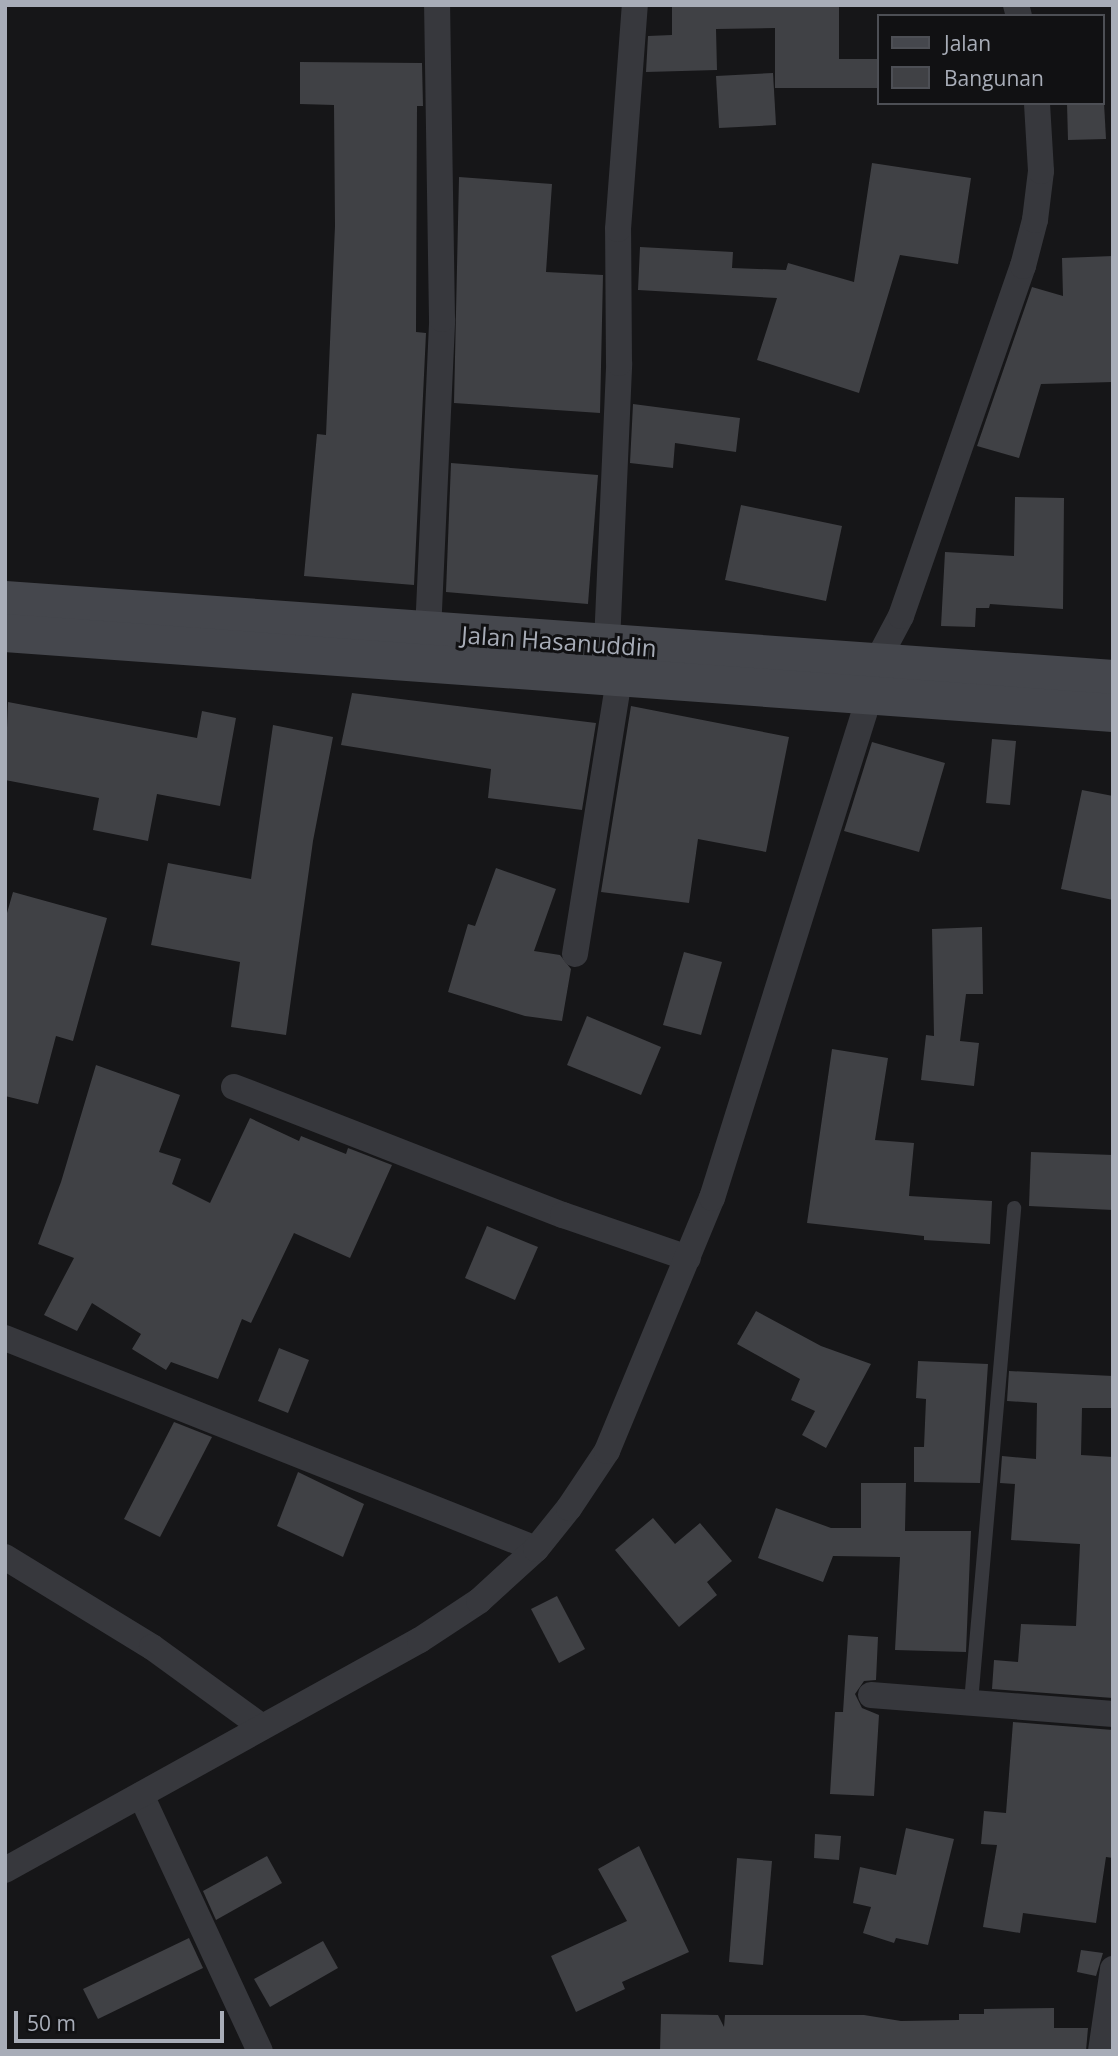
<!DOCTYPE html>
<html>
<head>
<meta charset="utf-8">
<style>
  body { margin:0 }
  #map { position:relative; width:1118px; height:2056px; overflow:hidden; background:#161618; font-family:"Open Sans",sans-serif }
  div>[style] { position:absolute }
  .building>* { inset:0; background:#404145 }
  .lane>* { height:14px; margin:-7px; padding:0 7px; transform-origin:7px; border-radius:7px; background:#37383d }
  .street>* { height:26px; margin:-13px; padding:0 13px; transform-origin:13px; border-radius:13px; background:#37383d }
  .secondary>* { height:38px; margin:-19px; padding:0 19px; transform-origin:19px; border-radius:19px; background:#45474d }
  span { translate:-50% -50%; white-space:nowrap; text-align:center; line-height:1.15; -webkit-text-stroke:6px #111113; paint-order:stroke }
  .street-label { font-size:24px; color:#a8adb8 }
  .frame { position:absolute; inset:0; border:7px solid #a8adb8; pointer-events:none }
  .legend { position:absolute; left:877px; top:14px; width:228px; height:91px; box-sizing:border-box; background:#111113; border:2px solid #4d4f55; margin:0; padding:9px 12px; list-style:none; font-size:21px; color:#a8adb8 }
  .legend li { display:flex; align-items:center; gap:14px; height:35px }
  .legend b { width:35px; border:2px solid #4d4f55 }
  .scale { position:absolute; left:14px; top:2011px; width:210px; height:32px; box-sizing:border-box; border:4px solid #a8adb8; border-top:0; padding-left:9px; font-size:21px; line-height:24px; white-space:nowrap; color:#a8adb8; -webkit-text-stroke:5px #111113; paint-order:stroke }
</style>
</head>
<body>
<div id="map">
  <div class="building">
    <i style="clip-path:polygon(672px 5px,839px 5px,839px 59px,878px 59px,878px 88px,775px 88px,775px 28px,716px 29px,717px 70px,646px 72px,648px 36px,672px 35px)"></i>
    <i style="clip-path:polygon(300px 62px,422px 63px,423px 106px,417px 106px,416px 332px,426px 333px,414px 585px,304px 576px,317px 434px,326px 435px,335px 226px,334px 105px,300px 104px)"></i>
    <i style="clip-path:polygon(773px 73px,776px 125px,719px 128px,716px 76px)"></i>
    <i style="clip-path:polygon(1067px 103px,1104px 103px,1106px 139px,1068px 140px)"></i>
    <i style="clip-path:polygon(872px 163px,971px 178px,958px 264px,900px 255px,859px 393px,757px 360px,777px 298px,638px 290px,640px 247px,733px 252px,732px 268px,786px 270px,788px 263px,854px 282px)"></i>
    <i style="clip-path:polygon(459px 177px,552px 184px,546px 272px,603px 275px,600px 413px,454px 403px)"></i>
    <i style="clip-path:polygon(1113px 256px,1113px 382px,1041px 384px,1019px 458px,977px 446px,1032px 287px,1063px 296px,1062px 258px)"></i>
    <i style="clip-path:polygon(633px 404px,740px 418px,736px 452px,675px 443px,673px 468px,630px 463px)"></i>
    <i style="clip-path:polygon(451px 463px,598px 475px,588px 604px,446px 592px)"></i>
    <i style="clip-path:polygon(1015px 497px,1064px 498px,1063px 609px,990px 604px,989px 608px,976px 608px,975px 627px,941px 626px,945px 552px,1014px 556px)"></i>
    <i style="clip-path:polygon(741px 505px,842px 526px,826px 601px,725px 580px)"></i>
    <i style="clip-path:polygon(352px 693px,596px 723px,582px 810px,488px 798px,491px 769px,341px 745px)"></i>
    <i style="clip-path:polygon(8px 702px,197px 738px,202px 711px,236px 718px,220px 806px,157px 794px,148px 841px,93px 830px,99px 798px,5px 780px)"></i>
    <i style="clip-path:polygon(631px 706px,789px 737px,766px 852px,698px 839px,689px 903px,601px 892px)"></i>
    <i style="clip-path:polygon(273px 725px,333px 737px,313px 841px,286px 1035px,231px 1027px,240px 962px,151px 945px,168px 863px,251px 879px)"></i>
    <i style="clip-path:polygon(992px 739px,1016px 741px,1010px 805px,986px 803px)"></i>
    <i style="clip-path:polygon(872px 742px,945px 763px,919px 852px,844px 831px)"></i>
    <i style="clip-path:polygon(1082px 790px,1113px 796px,1113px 900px,1061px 889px)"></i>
    <i style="clip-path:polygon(496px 868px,556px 889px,534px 951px,560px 955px,571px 969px,562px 1021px,525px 1016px,448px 992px,468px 924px,475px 926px)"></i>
    <i style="clip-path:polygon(13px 892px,107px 918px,73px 1041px,56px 1036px,38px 1104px,5px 1096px,5px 920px)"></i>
    <i style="clip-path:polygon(982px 927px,983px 994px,966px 994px,960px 1041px,979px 1043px,974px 1086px,921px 1080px,926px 1035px,934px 1036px,932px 929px)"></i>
    <i style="clip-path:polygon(684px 952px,722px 962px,701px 1035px,663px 1025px)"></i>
    <i style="clip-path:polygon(587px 1016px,661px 1047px,641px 1095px,567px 1065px)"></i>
    <i style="clip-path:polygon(832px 1049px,888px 1058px,875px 1140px,914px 1143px,909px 1196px,992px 1201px,990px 1244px,924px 1240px,924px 1236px,807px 1223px)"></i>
    <i style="clip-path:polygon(96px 1065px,180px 1095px,159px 1152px,181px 1159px,172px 1184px,210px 1203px,250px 1118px,299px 1141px,301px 1136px,346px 1154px,348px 1148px,392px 1165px,350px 1258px,294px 1233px,251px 1323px,242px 1319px,218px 1379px,171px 1362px,166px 1370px,132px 1349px,141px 1334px,92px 1303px,77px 1331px,44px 1315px,74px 1258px,38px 1244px,61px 1182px)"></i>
    <i style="clip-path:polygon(1031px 1152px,1113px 1155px,1113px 1210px,1029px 1206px)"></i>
    <i style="clip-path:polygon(487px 1226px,538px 1247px,515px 1300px,465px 1278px)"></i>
    <i style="clip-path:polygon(756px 1311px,821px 1346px,871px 1364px,826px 1448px,802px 1435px,815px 1411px,791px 1400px,800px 1379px,737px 1344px)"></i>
    <i style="clip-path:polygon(279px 1348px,309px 1360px,288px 1413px,258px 1401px)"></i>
    <i style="clip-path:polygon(918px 1361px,988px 1364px,980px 1483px,914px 1482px,914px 1447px,924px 1447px,926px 1399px,916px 1398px)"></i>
    <i style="clip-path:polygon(1009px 1371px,1113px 1376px,1113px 1408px,1082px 1408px,1081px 1455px,1113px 1457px,1113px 1698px,992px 1689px,994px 1660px,1018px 1662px,1021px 1624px,1076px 1626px,1080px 1544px,1011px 1540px,1015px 1484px,1000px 1483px,1002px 1456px,1036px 1459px,1037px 1403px,1007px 1401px)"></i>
    <i style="clip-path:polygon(174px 1422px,212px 1437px,160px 1537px,124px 1519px)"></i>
    <i style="clip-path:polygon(298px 1472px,364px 1504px,343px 1557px,277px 1526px)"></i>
    <i style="clip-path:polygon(861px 1483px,906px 1483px,905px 1531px,971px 1531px,966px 1652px,895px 1650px,900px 1557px,833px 1556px,823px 1582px,758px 1558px,776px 1508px,831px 1528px,861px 1528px)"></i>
    <i style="clip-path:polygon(653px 1518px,675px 1544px,700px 1523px,732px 1561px,707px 1582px,717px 1595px,679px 1627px,615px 1550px)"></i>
    <i style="clip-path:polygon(557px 1596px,585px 1649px,559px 1663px,531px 1609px)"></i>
    <i style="clip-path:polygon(848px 1635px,878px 1637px,876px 1680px,864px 1681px,855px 1694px,862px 1708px,879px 1715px,874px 1796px,830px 1794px,835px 1712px,843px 1712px)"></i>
    <i style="clip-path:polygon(1013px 1722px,1113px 1730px,1113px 1858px,1106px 1857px,1096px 1923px,1023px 1913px,1020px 1933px,983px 1927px,997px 1845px,981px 1844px,984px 1811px,1006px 1813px)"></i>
    <i style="clip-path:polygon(906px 1828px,954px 1839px,928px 1945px,896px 1938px,894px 1943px,863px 1933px,871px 1907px,853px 1903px,860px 1867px,896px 1875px)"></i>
    <i style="clip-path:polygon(815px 1834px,841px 1836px,839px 1860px,814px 1858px)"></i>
    <i style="clip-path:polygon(639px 1846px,689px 1952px,622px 1982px,625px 1989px,576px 2012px,551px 1956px,627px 1921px,598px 1869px)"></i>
    <i style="clip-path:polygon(267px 1856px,282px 1883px,216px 1920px,203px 1891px)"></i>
    <i style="clip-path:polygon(737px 1858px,772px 1861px,763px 1965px,729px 1962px)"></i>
    <i style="clip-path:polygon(189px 1938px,203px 1968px,98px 2019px,83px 1989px)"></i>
    <i style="clip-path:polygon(323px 1941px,338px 1968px,270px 2007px,254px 1979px)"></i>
    <i style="clip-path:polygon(1081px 1950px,1103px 1953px,1096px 1976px,1077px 1972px)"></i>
    <i style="clip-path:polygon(1054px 2008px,1054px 2028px,1088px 2028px,1086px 2051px,660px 2051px,661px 2014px,718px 2015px,724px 2027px,725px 2015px,864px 2015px,901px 2021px,959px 2020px,959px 2014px,984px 2014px,984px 2009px)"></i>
  </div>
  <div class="lane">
    <i style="left:971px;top:1702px;width:496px;rotate:-85deg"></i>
  </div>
  <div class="street">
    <i style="left:1016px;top:5px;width:11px;rotate:75deg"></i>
    <i style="left:428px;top:632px;width:313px;rotate:-87.4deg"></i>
    <i style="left:442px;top:319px;width:314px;rotate:-90.9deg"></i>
    <i style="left:607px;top:643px;width:280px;rotate:-87.5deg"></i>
    <i style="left:619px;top:363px;width:134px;rotate:-90.4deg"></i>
    <i style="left:618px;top:229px;width:225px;rotate:-85.7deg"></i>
    <i style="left:875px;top:665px;width:55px;rotate:-62deg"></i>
    <i style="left:901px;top:616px;width:371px;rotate:-70.8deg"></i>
    <i style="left:1023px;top:266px;width:48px;rotate:-75.4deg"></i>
    <i style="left:1035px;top:220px;width:49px;rotate:-83deg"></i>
    <i style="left:1041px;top:171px;width:68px;rotate:-93.4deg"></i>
    <i style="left:575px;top:954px;width:278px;rotate:-80.9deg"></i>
    <i style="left:234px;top:1087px;width:353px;rotate:21.3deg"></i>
    <i style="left:563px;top:1215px;width:132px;rotate:19deg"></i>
    <i style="left:5px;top:1338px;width:571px;rotate:21.67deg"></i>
    <i style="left:5px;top:1557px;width:172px;rotate:31.5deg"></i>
    <i style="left:152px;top:1647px;width:136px;rotate:36deg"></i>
    <i style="left:871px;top:1695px;width:243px;rotate:4.5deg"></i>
    <i style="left:141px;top:1795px;width:282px;rotate:65.1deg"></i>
    <i style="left:5px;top:1870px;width:474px;rotate:-29deg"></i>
    <i style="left:420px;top:1640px;width:71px;rotate:-33.5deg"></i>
    <i style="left:479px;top:1601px;width:77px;rotate:-42.4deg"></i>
    <i style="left:536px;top:1549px;width:53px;rotate:-51.2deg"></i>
    <i style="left:569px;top:1508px;width:69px;rotate:-56.3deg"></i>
    <i style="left:607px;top:1451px;width:274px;rotate:-67.5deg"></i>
    <i style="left:712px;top:1198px;width:524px;rotate:-72.57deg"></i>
    <i style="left:1101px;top:2051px;width:83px;rotate:-81.7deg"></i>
  </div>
  <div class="secondary">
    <i style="left:5px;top:600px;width:1111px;rotate:4.08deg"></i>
    <i style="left:5px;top:633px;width:1111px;rotate:4.13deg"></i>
  </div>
  <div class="street-label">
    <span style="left:559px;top:641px;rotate:4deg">Jalan Hasanuddin</span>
  </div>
  <div class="frame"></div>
  <ul class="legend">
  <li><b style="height:9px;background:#45474d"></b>Jalan</li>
  <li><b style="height:19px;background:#404145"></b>Bangunan</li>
  </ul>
  <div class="scale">50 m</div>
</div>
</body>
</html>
